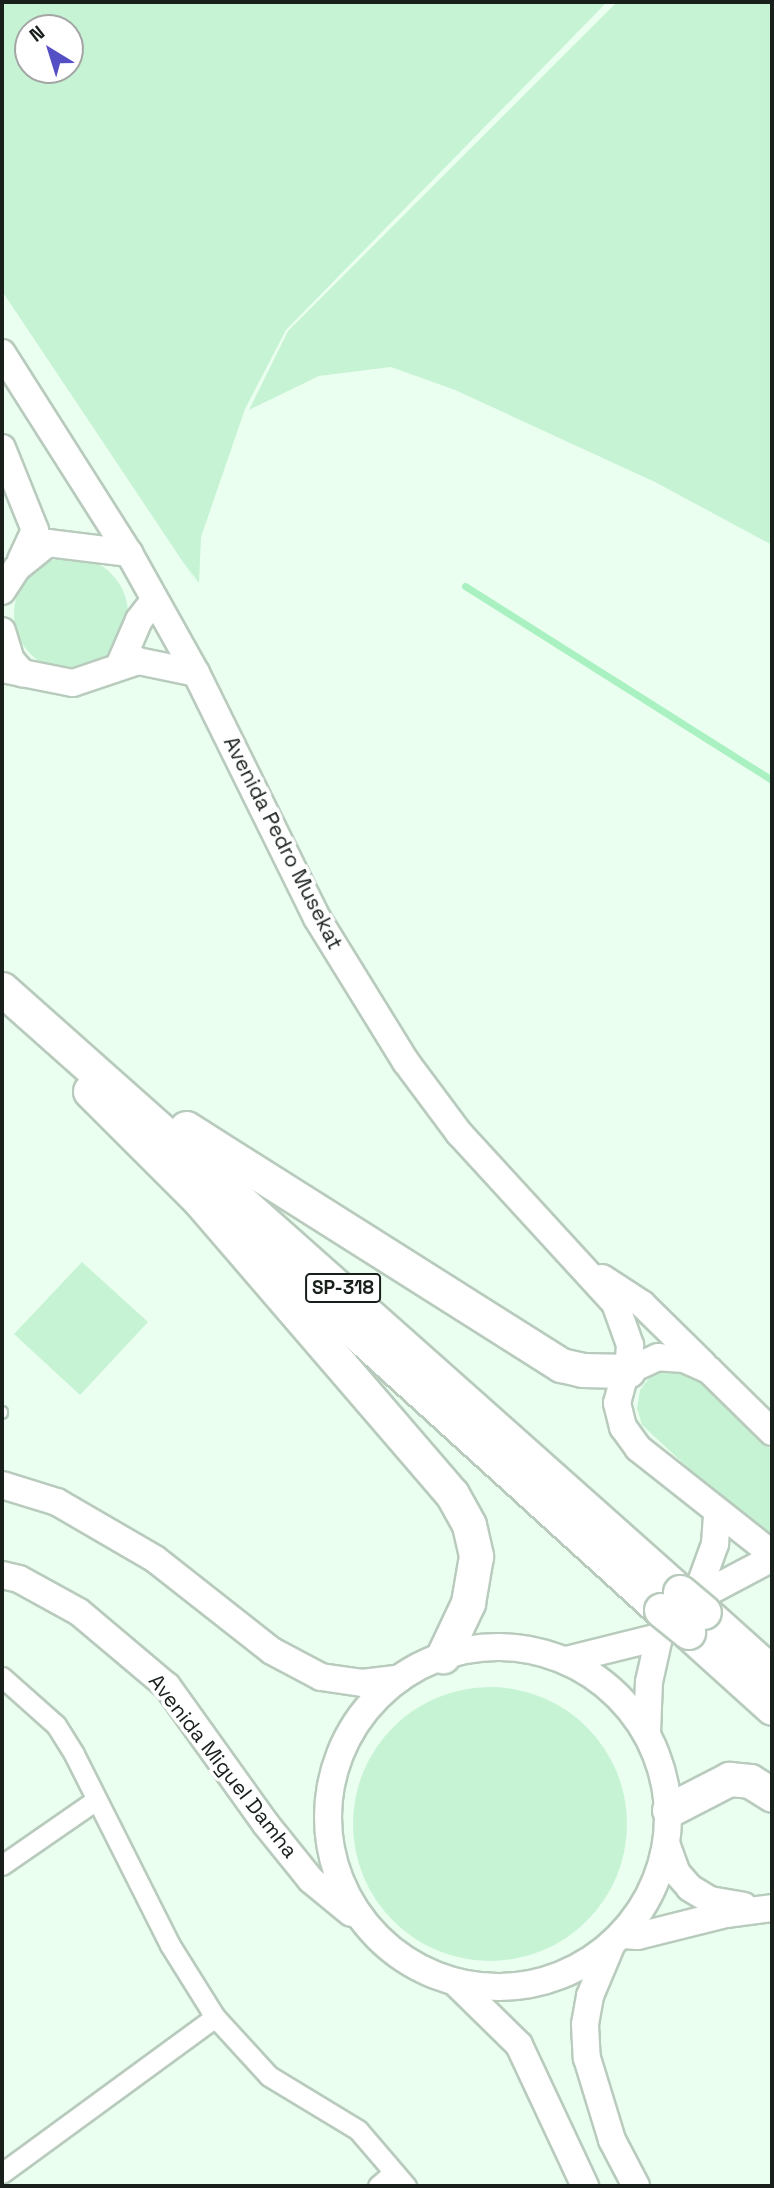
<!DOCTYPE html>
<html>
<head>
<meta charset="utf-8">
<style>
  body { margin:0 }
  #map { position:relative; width:774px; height:2188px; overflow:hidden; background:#ebfff0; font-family:"Space Grotesk",sans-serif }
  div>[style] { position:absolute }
  .green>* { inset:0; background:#c7f3d5 }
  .round { border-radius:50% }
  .stream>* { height:7px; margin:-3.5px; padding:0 3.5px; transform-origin:3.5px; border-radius:3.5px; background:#a9f1c1 }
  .roads { filter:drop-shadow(2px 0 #b8cbbd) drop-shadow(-2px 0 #b8cbbd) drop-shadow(0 2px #b8cbbd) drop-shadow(0 -2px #b8cbbd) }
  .lane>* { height:10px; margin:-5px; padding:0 5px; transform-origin:5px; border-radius:5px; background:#fff }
  .street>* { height:19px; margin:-9.5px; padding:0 9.5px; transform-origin:9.5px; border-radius:9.5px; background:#fff }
  .secondary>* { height:26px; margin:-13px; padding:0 13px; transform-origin:13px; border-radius:13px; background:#fff }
  .secondary>.ring { margin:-13px; padding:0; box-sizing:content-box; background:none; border:26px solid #fff; border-radius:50% }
  .highway>* { height:33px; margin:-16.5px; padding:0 16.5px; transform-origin:16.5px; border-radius:16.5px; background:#fff }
  .bridges { filter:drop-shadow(2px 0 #b8cbbd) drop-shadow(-2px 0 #b8cbbd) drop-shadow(0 2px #b8cbbd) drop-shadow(0 -2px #b8cbbd) }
  .highway-bridge>* { height:33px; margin:-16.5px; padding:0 16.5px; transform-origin:16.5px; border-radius:16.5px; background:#fff }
  span { translate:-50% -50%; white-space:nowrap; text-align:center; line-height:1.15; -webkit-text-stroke:7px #fff; paint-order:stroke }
  .shield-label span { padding:2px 5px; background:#fff; border:2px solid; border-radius:5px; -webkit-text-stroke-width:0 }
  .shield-label { font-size:19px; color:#19201b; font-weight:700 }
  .street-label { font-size:21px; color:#19201b }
  .frame { position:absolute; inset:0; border:4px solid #19201b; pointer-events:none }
  .north { position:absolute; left:14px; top:14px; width:70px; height:70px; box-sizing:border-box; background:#fff; border:2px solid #a3a6a4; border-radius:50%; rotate:322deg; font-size:19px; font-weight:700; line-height:28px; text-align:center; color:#19201b }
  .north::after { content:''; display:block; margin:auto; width:24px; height:32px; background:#554fc6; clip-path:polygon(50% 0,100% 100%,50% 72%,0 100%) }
</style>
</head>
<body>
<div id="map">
  <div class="green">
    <i style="clip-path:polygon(evenodd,2px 2px,607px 2px,286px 330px,245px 409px,201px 537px,199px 583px,185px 564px,201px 589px,2px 291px,2px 2px,70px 28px,70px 70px,28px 70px,28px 28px,70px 28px)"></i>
    <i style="clip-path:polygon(617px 2px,772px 2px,772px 545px,655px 482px,455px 390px,391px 367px,319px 376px,249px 410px,288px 331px)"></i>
    <i class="round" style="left:14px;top:557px;width:114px;height:114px"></i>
    <i style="clip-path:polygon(82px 1262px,148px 1322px,80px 1395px,14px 1334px)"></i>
    <i style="clip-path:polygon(668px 1370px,696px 1378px,772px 1450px,772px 1536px,755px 1530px,642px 1425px,637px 1408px,640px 1390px,651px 1376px)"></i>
    <i class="round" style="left:353px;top:1687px;width:274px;height:274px"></i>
  </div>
  <div class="stream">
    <i style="left:465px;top:586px;width:363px;rotate:32.3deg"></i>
  </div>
  <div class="roads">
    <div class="lane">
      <i style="left:2px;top:1412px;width:1px;rotate:90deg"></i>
    </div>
    <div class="street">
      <i style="left:2px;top:1677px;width:72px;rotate:41.6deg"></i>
      <i style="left:56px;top:1725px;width:34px;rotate:58deg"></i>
      <i style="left:74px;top:1754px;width:214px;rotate:63.3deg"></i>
      <i style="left:170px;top:1945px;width:85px;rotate:58deg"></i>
      <i style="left:215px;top:2017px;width:80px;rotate:47.5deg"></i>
      <i style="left:269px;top:2076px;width:104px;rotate:31.2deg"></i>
      <i style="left:358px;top:2130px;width:74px;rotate:49.4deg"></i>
      <i style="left:2px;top:1865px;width:114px;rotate:-34.7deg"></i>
      <i style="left:2px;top:2173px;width:264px;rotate:-36.2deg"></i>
      <i style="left:378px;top:2186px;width:21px;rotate:-41deg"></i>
    </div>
    <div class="secondary">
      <i style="left:2px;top:353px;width:237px;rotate:57.6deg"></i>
      <i style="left:129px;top:553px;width:137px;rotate:60.8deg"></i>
      <i style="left:196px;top:673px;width:273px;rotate:63.7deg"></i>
      <i style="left:317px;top:918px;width:169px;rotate:58.3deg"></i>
      <i style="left:406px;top:1062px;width:89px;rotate:53.3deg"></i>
      <i style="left:459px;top:1133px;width:231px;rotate:47.5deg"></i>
      <i style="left:615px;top:1303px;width:45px;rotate:70.3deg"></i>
      <i style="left:630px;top:1345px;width:26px;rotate:94deg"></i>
      <i style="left:2px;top:448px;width:88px;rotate:68.1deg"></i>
      <i style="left:35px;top:530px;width:33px;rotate:115deg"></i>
      <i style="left:2px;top:591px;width:27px;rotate:-57deg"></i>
      <i style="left:17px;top:568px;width:40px;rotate:-39deg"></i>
      <i style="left:48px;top:543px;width:82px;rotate:7deg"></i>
      <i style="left:2px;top:631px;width:30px;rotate:73deg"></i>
      <i style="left:11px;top:660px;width:18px;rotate:49deg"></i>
      <i style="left:120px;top:664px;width:48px;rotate:-66.6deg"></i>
      <i style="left:139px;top:620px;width:23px;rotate:-52deg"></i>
      <i style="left:2px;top:669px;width:72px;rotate:11.2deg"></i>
      <i style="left:73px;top:683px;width:69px;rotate:-18.7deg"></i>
      <i style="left:138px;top:661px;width:59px;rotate:11.7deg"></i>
      <i style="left:602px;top:1278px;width:48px;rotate:33deg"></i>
      <i style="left:642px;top:1304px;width:86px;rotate:44.5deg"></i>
      <i style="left:772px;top:1432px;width:88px;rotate:-135.5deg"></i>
      <i style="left:709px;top:1370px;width:27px;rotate:-156deg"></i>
      <i style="left:684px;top:1359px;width:26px;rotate:-176deg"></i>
      <i style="left:658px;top:1357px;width:33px;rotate:155deg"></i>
      <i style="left:628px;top:1371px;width:11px;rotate:117deg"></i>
      <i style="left:623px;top:1381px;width:23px;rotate:105deg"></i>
      <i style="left:617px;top:1403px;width:25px;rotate:76deg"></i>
      <i style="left:623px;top:1427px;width:26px;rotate:54deg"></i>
      <i style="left:638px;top:1448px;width:171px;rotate:38.3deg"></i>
      <i style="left:2px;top:1485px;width:58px;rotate:17.2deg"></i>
      <i style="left:57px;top:1502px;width:113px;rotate:30.2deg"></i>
      <i style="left:155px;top:1559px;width:149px;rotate:38.2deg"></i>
      <i style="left:272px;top:1651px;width:55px;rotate:28deg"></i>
      <i style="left:321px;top:1677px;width:41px;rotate:8.3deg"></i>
      <i style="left:362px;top:1683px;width:38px;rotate:-7deg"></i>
      <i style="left:2px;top:1575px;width:17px;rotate:13deg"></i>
      <i style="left:19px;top:1579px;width:68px;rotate:28.8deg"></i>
      <i style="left:79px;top:1612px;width:115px;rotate:40.1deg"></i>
      <i style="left:167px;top:1686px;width:168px;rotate:54.4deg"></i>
      <i style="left:265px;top:1823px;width:73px;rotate:51.1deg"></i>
      <i style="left:311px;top:1880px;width:52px;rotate:39.5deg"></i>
      <i style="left:695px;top:1599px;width:59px;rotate:-70deg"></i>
      <i style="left:715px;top:1544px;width:31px;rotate:-86deg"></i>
      <i class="ring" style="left:328px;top:1647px;width:314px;height:314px"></i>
      <i style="left:566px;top:1660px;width:96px;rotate:-13.9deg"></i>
      <i style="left:659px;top:1637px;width:52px;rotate:-46.5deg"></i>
      <i style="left:695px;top:1599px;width:87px;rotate:-28deg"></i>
      <i style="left:647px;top:1733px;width:51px;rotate:-87.8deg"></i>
      <i style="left:649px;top:1682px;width:46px;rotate:-77.5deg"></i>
      <i style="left:667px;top:1846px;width:29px;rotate:70deg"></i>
      <i style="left:677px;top:1873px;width:20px;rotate:49deg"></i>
      <i style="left:690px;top:1888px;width:23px;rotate:31deg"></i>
      <i style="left:710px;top:1900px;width:34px;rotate:10deg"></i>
      <i style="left:622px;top:1935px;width:16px;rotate:4deg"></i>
      <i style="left:638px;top:1936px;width:91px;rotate:-14deg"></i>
      <i style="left:726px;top:1914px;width:46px;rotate:-7.4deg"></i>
      <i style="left:611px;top:1946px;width:54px;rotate:112.8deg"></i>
      <i style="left:590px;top:1996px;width:29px;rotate:100deg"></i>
      <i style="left:585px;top:2025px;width:33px;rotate:87deg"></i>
      <i style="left:587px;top:2058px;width:86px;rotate:73deg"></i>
      <i style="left:612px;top:2140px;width:52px;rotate:62.4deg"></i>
      <i style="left:456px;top:1983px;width:88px;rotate:44.5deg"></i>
      <i style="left:519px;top:2045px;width:156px;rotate:64.9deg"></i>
    </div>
    <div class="highway">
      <i style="left:2px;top:989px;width:907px;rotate:41.65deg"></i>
      <i style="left:90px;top:1091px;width:154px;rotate:45deg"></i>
      <i style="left:199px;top:1200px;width:388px;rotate:49.3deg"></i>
      <i style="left:452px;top:1494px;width:35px;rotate:61deg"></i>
      <i style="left:469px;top:1525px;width:32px;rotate:77deg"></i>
      <i style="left:476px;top:1556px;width:48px;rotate:99.7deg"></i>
      <i style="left:468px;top:1603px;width:59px;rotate:115.3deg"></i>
      <i style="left:186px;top:1128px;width:444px;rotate:32.3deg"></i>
      <i style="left:561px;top:1365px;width:22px;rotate:13deg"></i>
      <i style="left:582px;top:1370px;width:46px;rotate:1.2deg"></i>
      <i style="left:230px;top:1218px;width:583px;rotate:42.29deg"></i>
      <i style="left:704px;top:1612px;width:91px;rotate:41.9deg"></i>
      <i style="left:688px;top:1632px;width:113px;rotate:42.1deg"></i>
      <i style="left:669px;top:1810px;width:68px;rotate:-27.3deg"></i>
      <i style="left:729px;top:1779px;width:21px;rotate:5deg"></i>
      <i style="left:750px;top:1781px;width:26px;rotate:32deg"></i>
    </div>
  </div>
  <div class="bridges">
    <div class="highway-bridge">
      <i style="left:680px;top:1592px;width:31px;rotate:40deg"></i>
      <i style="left:661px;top:1610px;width:35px;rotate:39deg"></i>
    </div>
  </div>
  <div class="shield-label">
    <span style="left:343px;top:1288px">SP-318</span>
  </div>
  <div class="street-label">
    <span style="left:283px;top:843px;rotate:63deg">Avenida Pedro Musekat</span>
    <span style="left:223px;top:1766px;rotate:52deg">Avenida Miguel Damha</span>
  </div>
  <div class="frame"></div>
  <div class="north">N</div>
</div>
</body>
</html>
